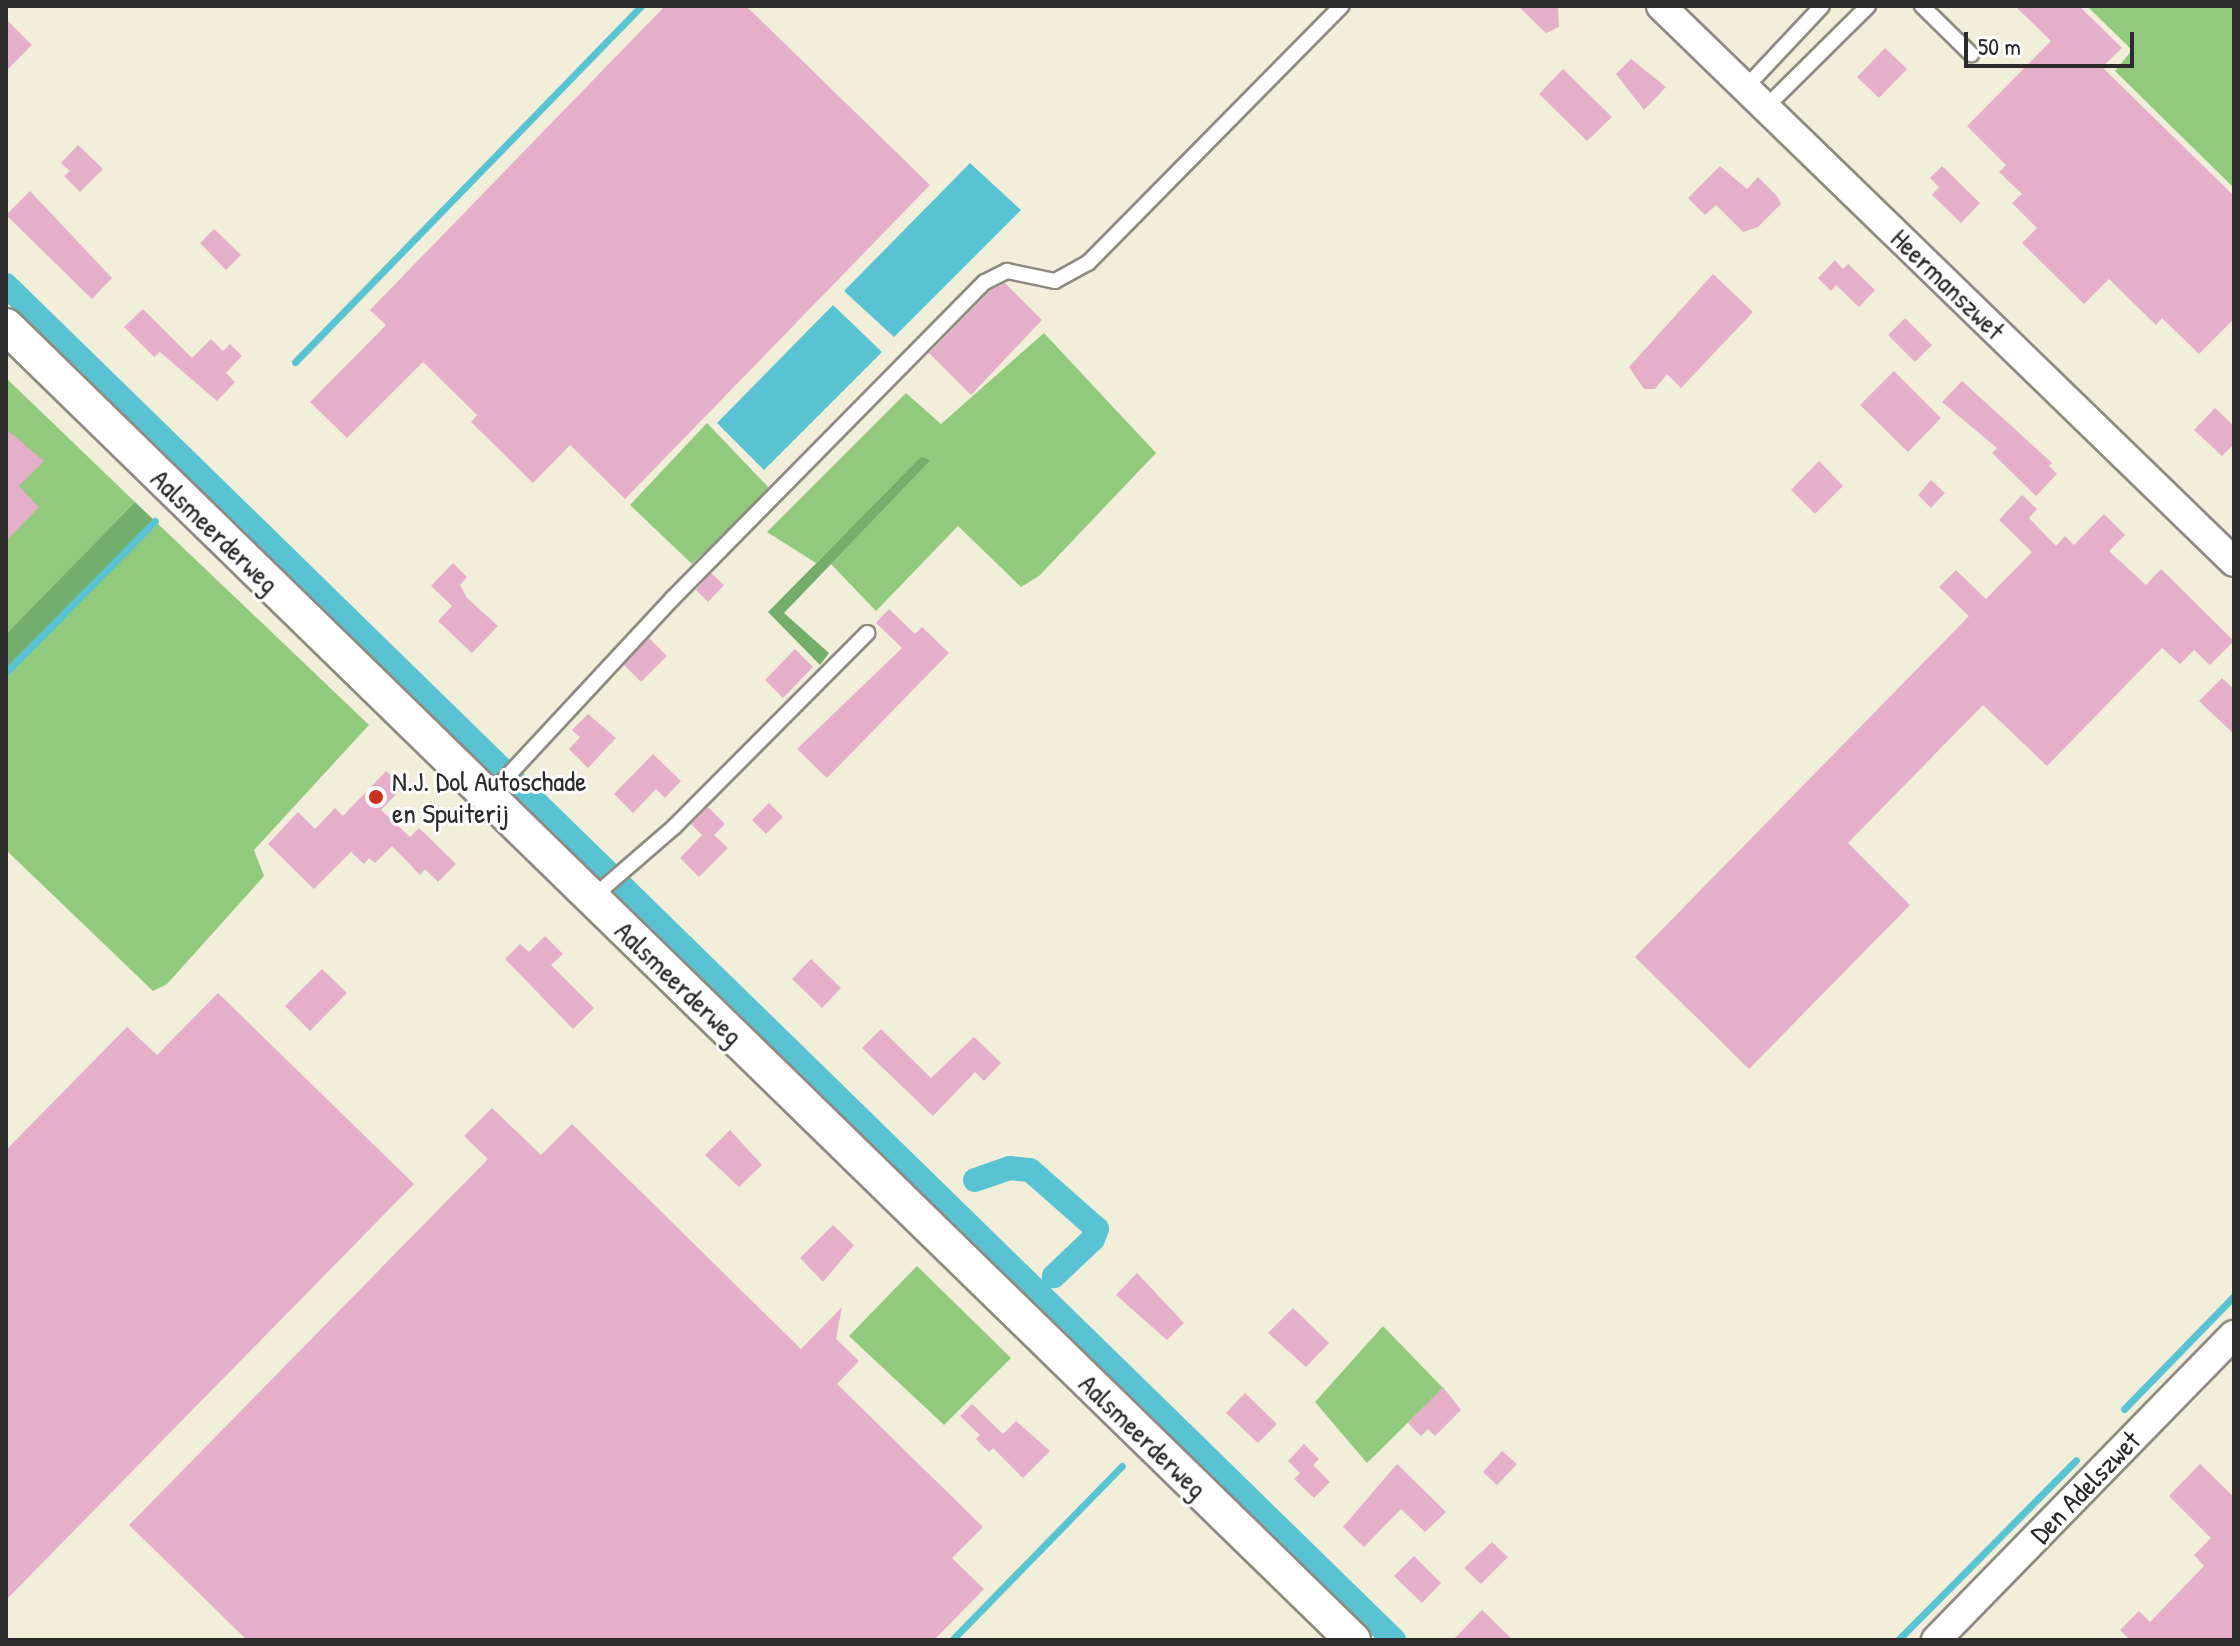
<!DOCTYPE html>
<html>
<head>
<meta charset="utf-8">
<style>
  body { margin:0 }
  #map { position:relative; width:2240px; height:1646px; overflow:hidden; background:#f1eeda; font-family:"Patrick Hand",sans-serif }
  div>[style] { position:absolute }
  .green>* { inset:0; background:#91ca7d }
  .forest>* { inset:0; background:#74ae6c }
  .water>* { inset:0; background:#59c3d4 }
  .stream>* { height:7px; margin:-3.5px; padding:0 3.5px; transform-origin:3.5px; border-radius:3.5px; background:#59c3d4 }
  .canal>* { height:24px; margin:-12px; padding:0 12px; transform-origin:12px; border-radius:12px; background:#59c3d4 }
  .building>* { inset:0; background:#e5afca }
  .roads { filter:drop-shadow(2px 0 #8e8c82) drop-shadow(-2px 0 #8e8c82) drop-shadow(0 2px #8e8c82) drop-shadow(0 -2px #8e8c82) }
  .service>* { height:14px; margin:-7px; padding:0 7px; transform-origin:7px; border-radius:7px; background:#fff }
  .minor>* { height:28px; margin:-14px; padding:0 14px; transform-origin:14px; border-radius:14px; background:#fff }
  .tertiary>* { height:34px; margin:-17px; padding:0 17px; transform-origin:17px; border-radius:17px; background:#fff }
  .dots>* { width:22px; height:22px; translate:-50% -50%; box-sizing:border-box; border:4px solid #fff; border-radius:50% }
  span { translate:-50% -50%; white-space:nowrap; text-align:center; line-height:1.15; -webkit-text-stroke:6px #fff; paint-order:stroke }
  .street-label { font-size:28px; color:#2b2b2b }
  .poi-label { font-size:28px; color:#2b2b2b }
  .left { translate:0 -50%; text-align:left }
  .frame { position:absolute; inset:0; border:8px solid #2b2b2b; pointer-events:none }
  .scale { position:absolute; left:1964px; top:32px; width:170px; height:36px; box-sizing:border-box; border:4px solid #2b2b2b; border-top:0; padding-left:10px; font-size:24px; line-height:28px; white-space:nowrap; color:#2b2b2b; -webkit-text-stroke:6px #fff; paint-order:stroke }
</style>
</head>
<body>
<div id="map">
  <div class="green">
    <i style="clip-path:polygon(2087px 6px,2234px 6px,2234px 188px,2115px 71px,2132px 50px)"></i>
    <i style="clip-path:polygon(1044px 333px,1156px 453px,1039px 576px,1021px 587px,958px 526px,876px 611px,831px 564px,931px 460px,922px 458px,816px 563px,767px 532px,906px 393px,941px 424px)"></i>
    <i style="clip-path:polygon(6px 378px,135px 502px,6px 634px)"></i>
    <i style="clip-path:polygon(707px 423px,770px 489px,692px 564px,630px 505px)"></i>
    <i style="clip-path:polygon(155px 521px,369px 725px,254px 850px,264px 876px,167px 984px,153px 991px,6px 850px,6px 670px)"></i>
    <i style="clip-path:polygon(917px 1266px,1011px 1358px,944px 1425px,849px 1336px)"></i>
    <i style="clip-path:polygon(1383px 1326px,1443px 1388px,1367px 1463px,1315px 1402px)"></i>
  </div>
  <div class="forest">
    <i style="clip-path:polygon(921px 457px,931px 460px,784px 613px,829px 653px,820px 665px,768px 612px)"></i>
    <i style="clip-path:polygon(135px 502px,155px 521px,6px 670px,6px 634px)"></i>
  </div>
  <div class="water">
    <i style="clip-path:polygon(970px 163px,1021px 210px,894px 337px,844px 291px)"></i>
    <i style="clip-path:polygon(833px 305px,882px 352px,764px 470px,717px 423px)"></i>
  </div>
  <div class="stream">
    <i style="left:295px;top:362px;width:496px;rotate:-45.8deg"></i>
    <i style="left:6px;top:672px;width:212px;rotate:-45.4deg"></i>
    <i style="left:2124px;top:1409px;width:158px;rotate:-45.8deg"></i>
    <i style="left:952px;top:1640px;width:243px;rotate:-45.7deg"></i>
    <i style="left:1898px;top:1640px;width:253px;rotate:-45.3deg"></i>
  </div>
  <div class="canal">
    <i style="left:6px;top:285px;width:1940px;rotate:44.31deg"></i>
    <i style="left:975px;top:1180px;width:37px;rotate:-19deg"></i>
    <i style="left:1010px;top:1168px;width:20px;rotate:6deg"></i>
    <i style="left:1030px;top:1170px;width:89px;rotate:41.4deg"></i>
    <i style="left:1097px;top:1229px;width:11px;rotate:112deg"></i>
    <i style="left:1093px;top:1239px;width:54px;rotate:136.5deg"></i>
  </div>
  <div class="building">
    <i style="clip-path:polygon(665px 6px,746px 6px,930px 185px,625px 499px,570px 445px,533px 483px,471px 422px,477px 415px,423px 362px,347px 438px,310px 402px,386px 325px,370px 310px)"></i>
    <i style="clip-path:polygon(1518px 6px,1558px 6px,1559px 27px,1546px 33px)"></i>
    <i style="clip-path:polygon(2015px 6px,2079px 6px,2122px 48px,2102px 67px,2234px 196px,2234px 319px,2199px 354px,2162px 318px,2156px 325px,2109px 279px,2084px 304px,2022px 243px,2037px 228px,2012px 203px,2022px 194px,1999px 172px,2006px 165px,1967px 126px,2051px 41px)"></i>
    <i style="clip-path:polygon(6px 19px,32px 45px,6px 71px)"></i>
    <i style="clip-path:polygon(1885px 48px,1907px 69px,1879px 98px,1857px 77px)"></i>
    <i style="clip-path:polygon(1631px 59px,1666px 87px,1644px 110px,1616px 74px)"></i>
    <i style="clip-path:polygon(1563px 69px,1612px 117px,1587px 141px,1539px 94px)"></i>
    <i style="clip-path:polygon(78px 145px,103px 169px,80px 192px,64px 176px,70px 171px,61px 163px)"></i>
    <i style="clip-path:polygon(1720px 166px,1747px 189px,1758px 177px,1777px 196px,1781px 204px,1758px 227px,1743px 232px,1716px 205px,1705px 215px,1688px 198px)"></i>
    <i style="clip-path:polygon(1942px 166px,1980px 203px,1961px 223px,1932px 195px,1939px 187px,1930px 178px)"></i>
    <i style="clip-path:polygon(30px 191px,112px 278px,92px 299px,6px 215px)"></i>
    <i style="clip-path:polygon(214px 229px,241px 255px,226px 270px,200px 243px)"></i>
    <i style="clip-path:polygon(1835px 260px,1843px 269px,1848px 264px,1875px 290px,1859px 307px,1836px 285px,1831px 291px,1818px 278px)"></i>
    <i style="clip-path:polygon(1713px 274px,1753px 312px,1681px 388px,1667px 374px,1655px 389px,1644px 389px,1629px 367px)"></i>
    <i style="clip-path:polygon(1005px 283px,1042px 320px,971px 395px,929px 353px,991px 290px)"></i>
    <i style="clip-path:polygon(143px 309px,192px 358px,211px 339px,223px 351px,230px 344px,242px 356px,226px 373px,235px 382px,217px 401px,160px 352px,154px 357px,124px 327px)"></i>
    <i style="clip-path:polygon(1905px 318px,1932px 345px,1915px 362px,1888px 335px)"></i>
    <i style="clip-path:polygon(1894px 371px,1941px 418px,1908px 452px,1860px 405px)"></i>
    <i style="clip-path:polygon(1962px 381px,2052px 463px,2049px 466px,2057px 474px,2036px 496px,1992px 453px,1997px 448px,1942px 402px)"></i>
    <i style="clip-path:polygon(2215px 408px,2234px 426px,2234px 444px,2222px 456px,2194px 430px)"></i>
    <i style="clip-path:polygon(6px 429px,44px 461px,19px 486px,39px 507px,6px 541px)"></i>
    <i style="clip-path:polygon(1819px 461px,1843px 486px,1815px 514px,1791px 490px)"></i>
    <i style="clip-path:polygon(1931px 480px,1945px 493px,1931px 508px,1918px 495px)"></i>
    <i style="clip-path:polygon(2022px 495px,2037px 509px,2029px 518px,2056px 546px,2065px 536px,2074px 545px,2104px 514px,2125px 535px,2109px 551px,2146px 585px,2161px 569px,2234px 641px,2210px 665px,2194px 650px,2180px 664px,2162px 648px,2047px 766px,1983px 705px,1848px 843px,1910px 905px,1749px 1069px,1635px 957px,1969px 616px,1939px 587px,1956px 570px,1986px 599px,2032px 552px,1999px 520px)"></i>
    <i style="clip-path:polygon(453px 563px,467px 577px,460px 585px,467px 598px,498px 626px,472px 653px,438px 621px,452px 606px,431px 586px)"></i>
    <i style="clip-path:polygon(711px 573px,724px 585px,708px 602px,696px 590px)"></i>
    <i style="clip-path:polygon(889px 609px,915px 634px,922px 627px,949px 653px,827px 778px,797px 749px,902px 648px,876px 623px)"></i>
    <i style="clip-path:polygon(649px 638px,667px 656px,641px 682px,624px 665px)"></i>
    <i style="clip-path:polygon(795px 649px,813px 667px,783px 698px,765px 680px)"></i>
    <i style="clip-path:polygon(2222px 678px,2234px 689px,2234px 734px,2199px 701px)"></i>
    <i style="clip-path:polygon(588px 714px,616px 738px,588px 768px,569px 749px,580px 737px,572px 730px)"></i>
    <i style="clip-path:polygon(653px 754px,681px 781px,665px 798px,656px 789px,633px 813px,614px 794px)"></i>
    <i style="clip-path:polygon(386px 771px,403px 787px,381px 810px,410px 837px,419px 828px,456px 864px,438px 882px,425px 869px,420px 875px,392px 846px,375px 863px,369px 858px,364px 864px,351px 852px,314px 889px,268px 844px,298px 812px,315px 829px,335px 808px,343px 816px)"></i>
    <i style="clip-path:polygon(769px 803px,783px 817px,766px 834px,752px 820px)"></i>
    <i style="clip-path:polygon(708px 807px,725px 824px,714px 835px,728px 848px,699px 877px,680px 858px,702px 835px,691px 824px)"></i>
    <i style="clip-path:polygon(545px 936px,563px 954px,551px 965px,594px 1008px,573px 1029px,505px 959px,520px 944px,529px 952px)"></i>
    <i style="clip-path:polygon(811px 959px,841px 988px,822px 1008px,792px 979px)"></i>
    <i style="clip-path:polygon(322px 969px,347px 993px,310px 1031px,285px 1006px)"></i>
    <i style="clip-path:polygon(218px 993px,414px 1184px,6px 1600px,6px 1150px,127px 1027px,157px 1055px)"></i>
    <i style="clip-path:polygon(881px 1029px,931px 1078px,974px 1037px,1001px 1063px,984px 1081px,975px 1072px,933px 1116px,862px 1048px)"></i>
    <i style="clip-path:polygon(492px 1108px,541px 1155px,572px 1124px,801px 1349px,842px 1307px,836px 1339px,859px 1361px,837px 1384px,983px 1527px,952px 1558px,984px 1589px,934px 1640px,247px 1640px,129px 1525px,488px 1159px,464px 1136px)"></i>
    <i style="clip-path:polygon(730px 1130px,762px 1165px,739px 1187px,705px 1155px)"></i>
    <i style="clip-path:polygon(833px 1225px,854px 1245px,823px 1282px,800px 1258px)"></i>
    <i style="clip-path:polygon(1137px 1273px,1184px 1323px,1167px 1340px,1116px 1295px)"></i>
    <i style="clip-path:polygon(1293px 1308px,1329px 1343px,1306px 1367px,1268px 1333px)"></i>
    <i style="clip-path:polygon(1443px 1387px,1461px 1410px,1435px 1436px,1428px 1429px,1421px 1436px,1408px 1423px)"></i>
    <i style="clip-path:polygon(1245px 1393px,1277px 1424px,1258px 1443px,1226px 1413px)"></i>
    <i style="clip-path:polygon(972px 1404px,1003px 1434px,1016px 1421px,1050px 1451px,1023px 1478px,993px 1448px,989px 1452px,976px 1439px,980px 1435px,960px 1416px)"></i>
    <i style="clip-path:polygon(1304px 1444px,1319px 1459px,1313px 1465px,1330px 1482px,1314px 1498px,1294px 1479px,1300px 1473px,1288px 1461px)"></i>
    <i style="clip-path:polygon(1502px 1451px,1517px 1464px,1497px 1485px,1483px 1472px)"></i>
    <i style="clip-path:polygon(1397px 1464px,1446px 1512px,1425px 1532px,1401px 1509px,1364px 1547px,1343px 1527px)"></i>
    <i style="clip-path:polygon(2200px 1464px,2234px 1497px,2234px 1640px,2130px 1640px,2120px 1630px,2139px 1611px,2150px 1622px,2204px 1566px,2194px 1555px,2211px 1538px,2169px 1496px)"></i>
    <i style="clip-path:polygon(1492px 1542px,1508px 1557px,1481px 1584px,1464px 1568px)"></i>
    <i style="clip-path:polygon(1414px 1556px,1441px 1583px,1422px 1603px,1394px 1576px)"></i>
    <i style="clip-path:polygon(1482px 1610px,1513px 1640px,1453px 1640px)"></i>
  </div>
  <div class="roads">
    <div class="service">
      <i style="left:1922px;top:6px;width:69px;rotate:44.4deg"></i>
      <i style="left:1746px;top:87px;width:111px;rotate:-46.8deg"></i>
      <i style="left:1766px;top:107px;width:144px;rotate:-44.7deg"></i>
      <i style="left:489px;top:796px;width:269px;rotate:-47.1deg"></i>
      <i style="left:672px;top:599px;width:445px;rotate:-45.4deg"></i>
      <i style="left:985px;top:282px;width:25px;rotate:-27deg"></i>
      <i style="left:1007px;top:271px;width:49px;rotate:11.8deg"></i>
      <i style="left:1055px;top:281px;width:38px;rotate:-29deg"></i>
      <i style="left:1088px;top:263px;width:361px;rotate:-45.4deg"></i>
      <i style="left:592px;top:898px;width:108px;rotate:-40.9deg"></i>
      <i style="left:674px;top:827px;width:274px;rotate:-45.1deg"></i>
    </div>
    <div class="minor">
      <i style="left:1661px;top:6px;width:798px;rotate:44.14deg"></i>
      <i style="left:1936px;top:1640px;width:426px;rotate:-45.7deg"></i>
    </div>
    <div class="tertiary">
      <i style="left:6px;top:326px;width:1882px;rotate:44.29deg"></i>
    </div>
  </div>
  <div class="dots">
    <i style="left:376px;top:797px;background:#c8321e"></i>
  </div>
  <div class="street-label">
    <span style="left:1948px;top:284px;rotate:44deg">Heermanszwet</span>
    <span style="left:215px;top:531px;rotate:44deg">Aalsmeerderweg</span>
    <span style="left:679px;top:983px;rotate:44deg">Aalsmeerderweg</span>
    <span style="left:1143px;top:1436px;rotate:44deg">Aalsmeerderweg</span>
    <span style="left:2085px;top:1487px;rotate:-46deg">Den Adelszwet</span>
  </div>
  <div class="poi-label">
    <span class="left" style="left:392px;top:797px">N.J. Dol Autoschade<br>en Spuiterij</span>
  </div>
  <div class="frame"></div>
  <div class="scale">50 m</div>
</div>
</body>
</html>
